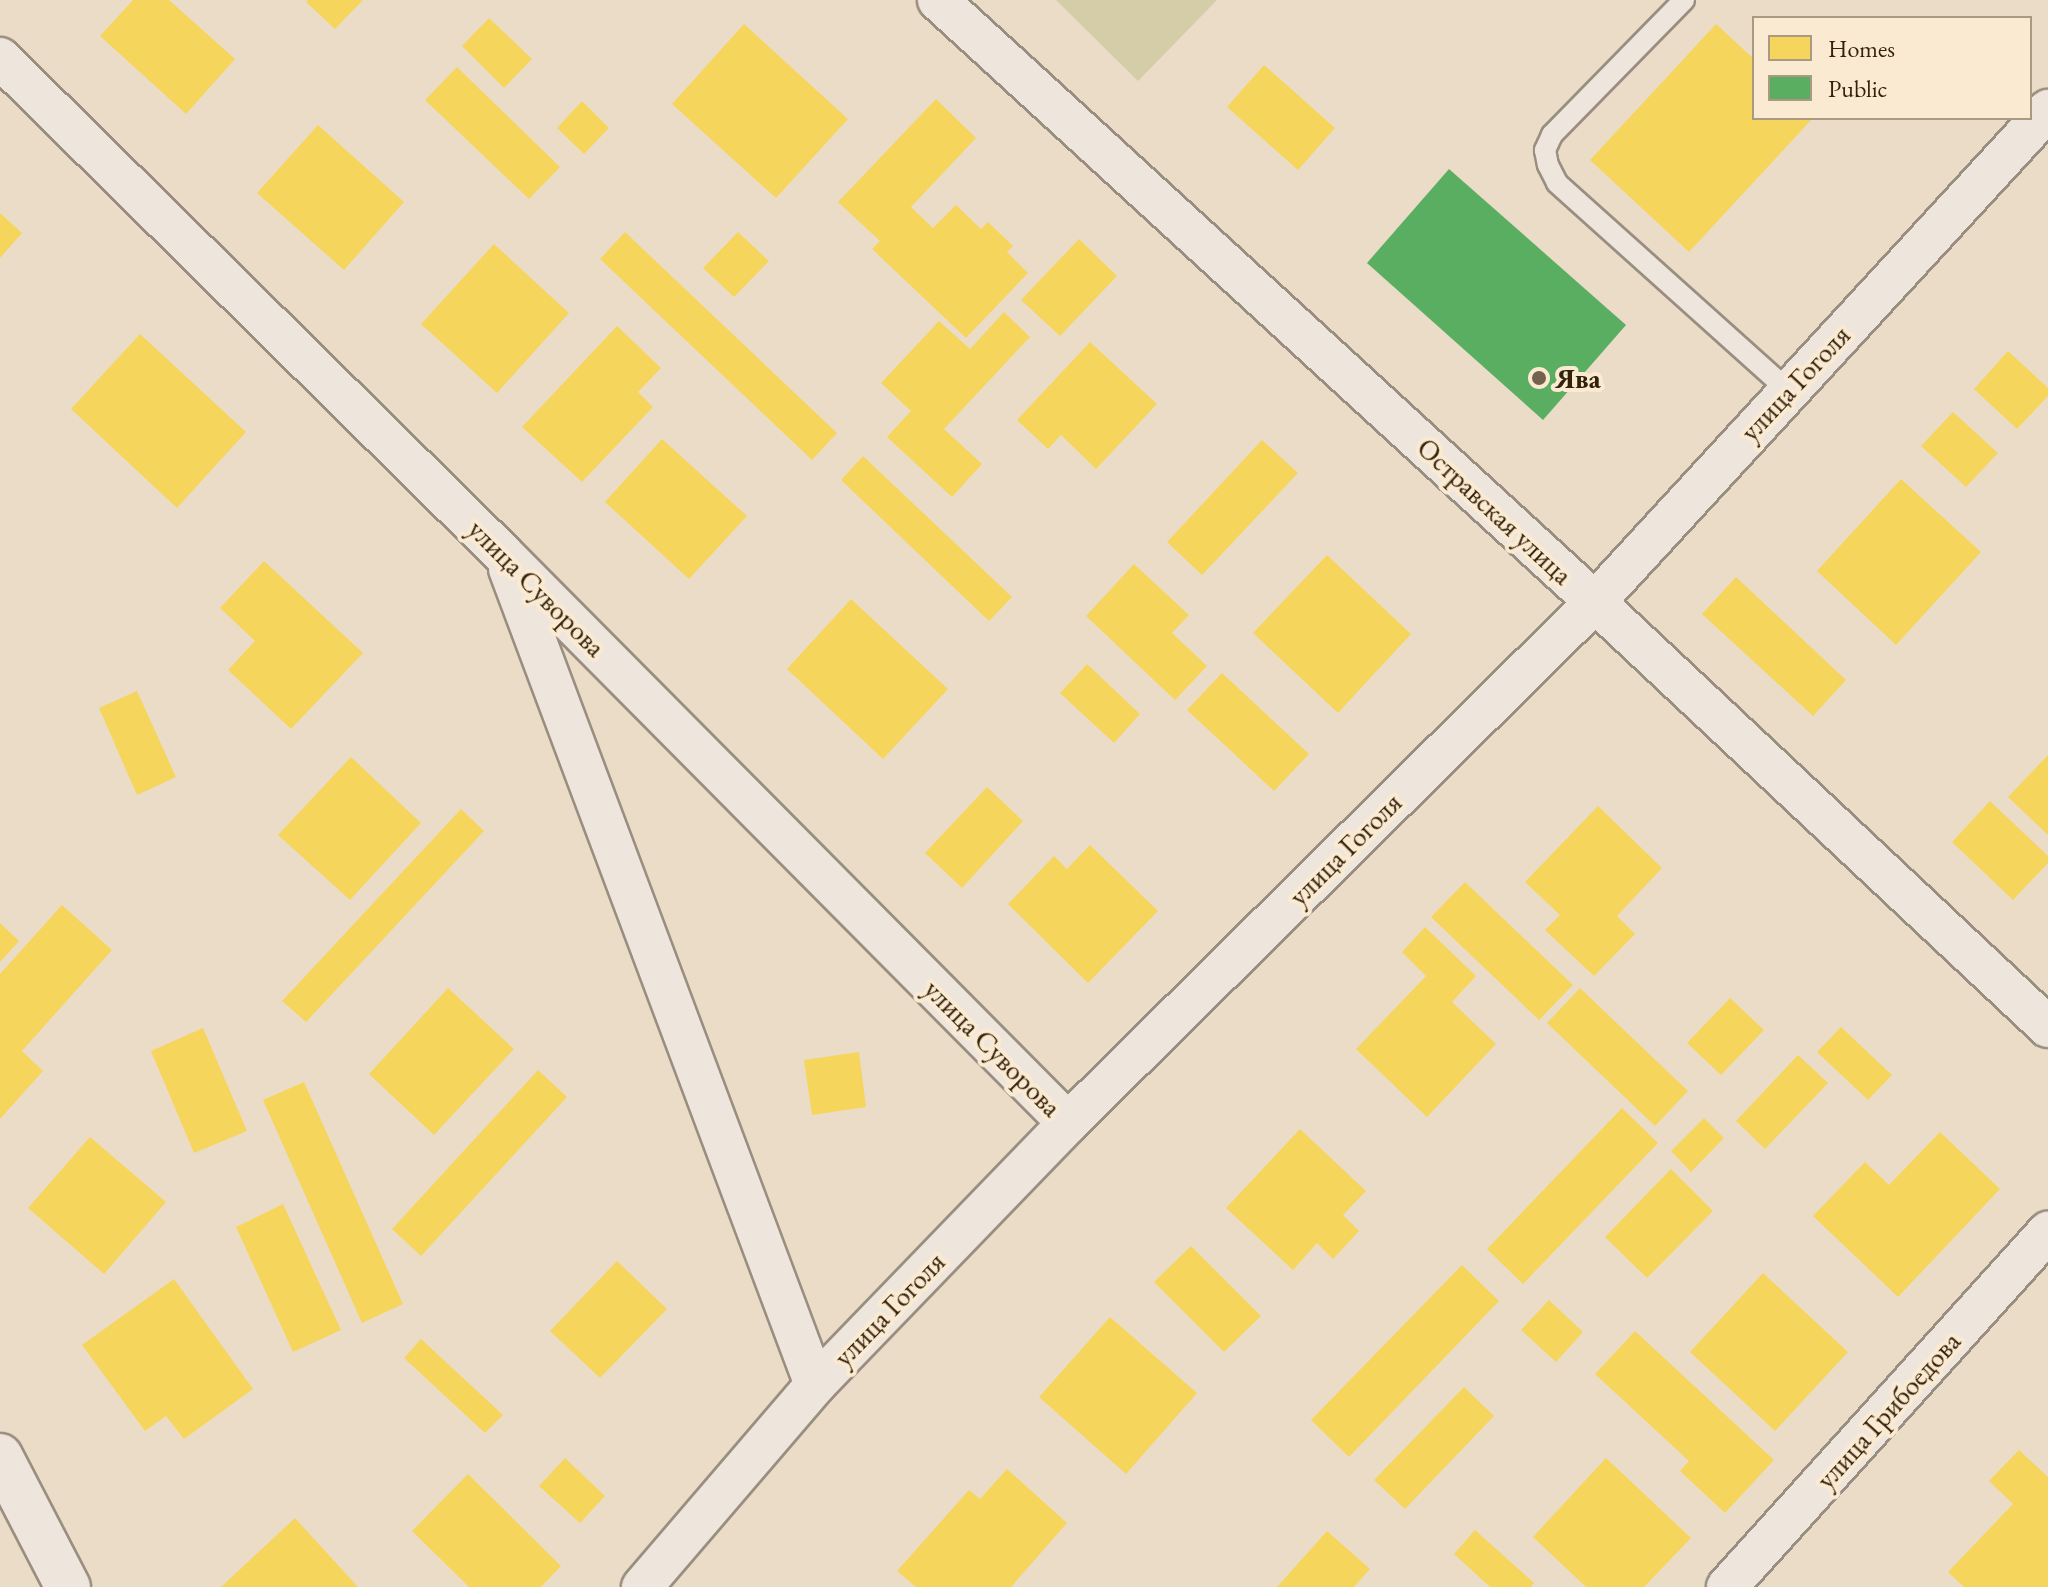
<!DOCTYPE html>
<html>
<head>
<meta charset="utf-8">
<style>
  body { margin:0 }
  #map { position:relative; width:2048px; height:1587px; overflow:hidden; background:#ebdcc8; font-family:"EB Garamond",serif }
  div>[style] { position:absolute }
  .green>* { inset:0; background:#d4cda8 }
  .homes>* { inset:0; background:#f6d55c }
  .public>* { inset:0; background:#5aae61 }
  .roads { filter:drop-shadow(2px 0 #998e80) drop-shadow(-2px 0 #998e80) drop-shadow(0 2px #998e80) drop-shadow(0 -2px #998e80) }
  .service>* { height:20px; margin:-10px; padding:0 10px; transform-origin:10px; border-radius:10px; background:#eee6dc }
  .minor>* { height:40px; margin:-20px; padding:0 20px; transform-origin:20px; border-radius:20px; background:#eee6dc }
  .tertiary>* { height:44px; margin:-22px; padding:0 22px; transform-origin:22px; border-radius:22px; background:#eee6dc }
  .dots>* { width:22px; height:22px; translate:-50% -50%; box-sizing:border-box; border:4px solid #fbead2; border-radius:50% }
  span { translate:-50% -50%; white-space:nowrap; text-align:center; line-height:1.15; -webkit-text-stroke:8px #fbead2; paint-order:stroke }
  .poi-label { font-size:28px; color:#34210b; font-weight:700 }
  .left { translate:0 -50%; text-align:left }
  .street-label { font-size:28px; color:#34210b }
  .legend { position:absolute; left:1752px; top:16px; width:280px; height:104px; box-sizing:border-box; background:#fbead2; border:2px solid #ab9a82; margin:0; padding:10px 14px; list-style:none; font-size:24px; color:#34210b }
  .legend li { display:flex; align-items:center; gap:16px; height:40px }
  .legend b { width:40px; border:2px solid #ab9a82 }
</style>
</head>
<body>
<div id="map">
  <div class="green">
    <i style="clip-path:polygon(1056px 0,1217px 0,1138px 81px)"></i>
  </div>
  <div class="homes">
    <i style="clip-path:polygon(133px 0,169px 0,235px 59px,186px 114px,100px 36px)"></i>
    <i style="clip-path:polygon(308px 0,363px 0,335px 29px,306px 2px)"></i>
    <i style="clip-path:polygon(489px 18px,532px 59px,504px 88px,462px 46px)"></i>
    <i style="clip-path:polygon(744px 24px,848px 119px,776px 198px,672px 104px)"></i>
    <i style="clip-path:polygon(1716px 24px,1754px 59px,1754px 118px,1813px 118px,1689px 252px,1590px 160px)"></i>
    <i style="clip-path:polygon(1264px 65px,1335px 128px,1298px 170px,1227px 107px)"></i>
    <i style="clip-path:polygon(457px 67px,560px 167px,529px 199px,425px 100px)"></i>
    <i style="clip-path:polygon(936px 99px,976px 138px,911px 207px,933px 228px,956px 205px,981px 229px,988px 222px,1013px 246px,1007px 252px,1028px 273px,966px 338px,872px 249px,880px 241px,838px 202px)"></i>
    <i style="clip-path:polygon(582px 101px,609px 128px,584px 154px,557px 128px)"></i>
    <i style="clip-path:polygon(318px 125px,404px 202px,344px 270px,257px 193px)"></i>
    <i style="clip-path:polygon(0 213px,22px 233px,0 258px)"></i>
    <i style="clip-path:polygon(625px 232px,837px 433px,812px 460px,600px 259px)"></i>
    <i style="clip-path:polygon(738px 232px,769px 261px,734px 297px,703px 268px)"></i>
    <i style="clip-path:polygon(1079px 239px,1117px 276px,1060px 336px,1021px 300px)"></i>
    <i style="clip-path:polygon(494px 244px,569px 313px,497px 393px,421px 324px)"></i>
    <i style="clip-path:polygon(1004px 312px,1030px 337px,944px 429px,982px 464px,952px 497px,887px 437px,911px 411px,881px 383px,939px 321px,970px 349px)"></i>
    <i style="clip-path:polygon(617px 326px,661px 368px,638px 392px,653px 407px,582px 482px,522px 427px)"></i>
    <i style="clip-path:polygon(140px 334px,246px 432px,177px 508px,71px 409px)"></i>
    <i style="clip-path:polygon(1090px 342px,1157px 404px,1096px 469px,1061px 435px,1048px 449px,1017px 420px)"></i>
    <i style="clip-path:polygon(2008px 351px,2048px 388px,2048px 396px,2017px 429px,1974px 389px)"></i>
    <i style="clip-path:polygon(1953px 412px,1998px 453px,1966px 487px,1921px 446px)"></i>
    <i style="clip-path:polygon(662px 439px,747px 516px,689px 579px,605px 502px)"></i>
    <i style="clip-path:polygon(1262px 440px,1298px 473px,1202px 575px,1167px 542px)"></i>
    <i style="clip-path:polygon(863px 456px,1012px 597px,989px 621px,841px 480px)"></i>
    <i style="clip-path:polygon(1901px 479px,1981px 552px,1896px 645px,1817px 571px)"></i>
    <i style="clip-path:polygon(1327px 555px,1411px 634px,1338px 713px,1253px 633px)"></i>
    <i style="clip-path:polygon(264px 561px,363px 653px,291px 729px,228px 670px,255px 641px,220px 608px)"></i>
    <i style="clip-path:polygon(1134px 564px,1189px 615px,1172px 633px,1207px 666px,1175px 700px,1086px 616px)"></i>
    <i style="clip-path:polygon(1736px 577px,1846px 680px,1813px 716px,1702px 614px)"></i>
    <i style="clip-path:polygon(851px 599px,948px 689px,883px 759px,787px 669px)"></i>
    <i style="clip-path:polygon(1087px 664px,1140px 714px,1114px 743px,1060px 693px)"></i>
    <i style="clip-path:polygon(1222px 673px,1309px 754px,1274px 791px,1187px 710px)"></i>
    <i style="clip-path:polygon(137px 691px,176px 777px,137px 795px,99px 708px)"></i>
    <i style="clip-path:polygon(2048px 755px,2048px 835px,2008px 797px)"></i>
    <i style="clip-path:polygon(351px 757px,421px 823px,350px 900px,278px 835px)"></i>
    <i style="clip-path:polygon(987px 787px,1023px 821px,962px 888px,925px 853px)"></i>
    <i style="clip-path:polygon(1990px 801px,2048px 856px,2048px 863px,2013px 900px,1952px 842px)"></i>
    <i style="clip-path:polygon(1598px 806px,1662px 868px,1617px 916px,1635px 934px,1594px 976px,1545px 930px,1560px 915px,1525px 882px)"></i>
    <i style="clip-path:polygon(461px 809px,484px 831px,306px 1022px,282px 1001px)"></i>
    <i style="clip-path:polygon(1090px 845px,1158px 911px,1088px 983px,1008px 904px,1054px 856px,1067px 869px)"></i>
    <i style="clip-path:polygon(1465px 882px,1573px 985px,1539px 1020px,1431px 917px)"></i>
    <i style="clip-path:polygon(62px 905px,112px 950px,22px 1051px,43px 1071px,0 1119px,0 974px)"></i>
    <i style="clip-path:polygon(0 923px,19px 941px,0 962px)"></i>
    <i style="clip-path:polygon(1425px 927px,1476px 976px,1452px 1002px,1496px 1044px,1427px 1117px,1356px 1049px,1426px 976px,1402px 952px)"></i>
    <i style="clip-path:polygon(448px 988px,514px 1049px,434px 1135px,369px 1074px)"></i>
    <i style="clip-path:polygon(1580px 988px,1688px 1091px,1655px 1126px,1547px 1023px)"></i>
    <i style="clip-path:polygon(1730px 998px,1764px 1030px,1721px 1075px,1687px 1043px)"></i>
    <i style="clip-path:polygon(1841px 1027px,1892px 1075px,1868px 1100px,1817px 1052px)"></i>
    <i style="clip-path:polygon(203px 1028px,247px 1131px,194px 1153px,151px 1051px)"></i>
    <i style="clip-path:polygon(859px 1052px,866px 1107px,812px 1115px,804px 1060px)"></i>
    <i style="clip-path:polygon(1798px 1055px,1828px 1083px,1765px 1149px,1736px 1121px)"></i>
    <i style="clip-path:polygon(538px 1070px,567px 1097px,421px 1256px,392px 1229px)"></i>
    <i style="clip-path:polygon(304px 1082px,403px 1304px,362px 1323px,263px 1100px)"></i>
    <i style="clip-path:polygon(1622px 1108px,1658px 1143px,1523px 1284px,1487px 1249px)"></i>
    <i style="clip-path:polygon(1704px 1118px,1724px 1138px,1691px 1172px,1671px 1151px)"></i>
    <i style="clip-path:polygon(1300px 1129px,1366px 1191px,1343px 1215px,1359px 1231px,1333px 1259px,1317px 1243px,1293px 1270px,1226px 1208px)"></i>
    <i style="clip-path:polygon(1940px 1132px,2000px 1189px,1898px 1297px,1813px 1216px,1865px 1162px,1889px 1185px)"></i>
    <i style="clip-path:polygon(90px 1137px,166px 1202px,104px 1274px,28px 1208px)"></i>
    <i style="clip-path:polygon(1671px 1169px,1713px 1211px,1647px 1278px,1605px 1237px)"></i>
    <i style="clip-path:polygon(283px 1204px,341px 1330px,293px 1352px,236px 1227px)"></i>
    <i style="clip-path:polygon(1191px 1246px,1261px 1316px,1224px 1352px,1154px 1282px)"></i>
    <i style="clip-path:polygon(617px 1261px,667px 1309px,600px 1378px,550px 1331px)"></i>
    <i style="clip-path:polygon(1462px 1265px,1499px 1301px,1349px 1457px,1311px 1420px)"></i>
    <i style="clip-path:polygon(1763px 1273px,1848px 1352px,1775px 1431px,1690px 1352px)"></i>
    <i style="clip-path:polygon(174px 1279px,253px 1389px,184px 1439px,166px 1416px,145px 1431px,82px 1345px)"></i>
    <i style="clip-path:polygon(1549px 1300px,1583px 1332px,1556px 1362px,1521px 1330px)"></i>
    <i style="clip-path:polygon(1110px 1317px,1197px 1393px,1126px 1474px,1039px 1397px)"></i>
    <i style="clip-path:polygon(1635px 1331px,1774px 1460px,1725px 1513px,1680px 1471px,1689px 1461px,1595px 1374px)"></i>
    <i style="clip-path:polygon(421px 1339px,503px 1415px,485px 1433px,404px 1358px)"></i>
    <i style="clip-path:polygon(1464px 1387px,1494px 1416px,1405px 1509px,1374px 1480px)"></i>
    <i style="clip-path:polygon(2019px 1450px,2048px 1477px,2048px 1587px,1964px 1587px,1948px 1572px,2013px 1504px,1989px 1481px)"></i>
    <i style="clip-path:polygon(565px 1458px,605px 1496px,580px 1523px,539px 1486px)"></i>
    <i style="clip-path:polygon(1606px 1458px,1691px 1538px,1644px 1587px,1586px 1587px,1533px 1537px)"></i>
    <i style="clip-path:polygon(1007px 1469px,1067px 1523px,1011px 1587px,916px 1587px,897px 1571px,969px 1490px,980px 1499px)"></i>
    <i style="clip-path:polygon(468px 1474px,561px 1566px,541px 1587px,469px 1587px,412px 1531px)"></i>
    <i style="clip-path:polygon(295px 1518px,358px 1587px,221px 1587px)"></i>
    <i style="clip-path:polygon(1475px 1530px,1534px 1583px,1531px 1587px,1490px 1587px,1454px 1554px)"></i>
    <i style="clip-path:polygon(1327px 1531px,1370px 1569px,1354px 1587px,1277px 1587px)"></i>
  </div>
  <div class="public">
    <i style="clip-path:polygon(1449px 169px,1626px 325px,1543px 420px,1367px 263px)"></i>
  </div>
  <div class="roads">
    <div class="service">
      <i style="left:1684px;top:0;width:189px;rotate:134.4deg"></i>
      <i style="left:1552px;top:135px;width:17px;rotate:115deg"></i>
      <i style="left:1545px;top:150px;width:15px;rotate:79deg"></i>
      <i style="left:1548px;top:165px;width:20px;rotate:63deg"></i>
      <i style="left:1557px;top:183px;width:310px;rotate:41.9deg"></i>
    </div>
    <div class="minor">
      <i style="left:938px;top:0;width:891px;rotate:42.5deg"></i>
      <i style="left:1595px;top:602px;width:621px;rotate:43.17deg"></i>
      <i style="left:0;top:58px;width:706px;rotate:44.6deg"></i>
      <i style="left:503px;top:554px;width:802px;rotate:45.2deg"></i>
      <i style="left:509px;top:569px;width:871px;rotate:69.44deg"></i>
      <i style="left:642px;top:1587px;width:266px;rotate:-49.4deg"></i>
      <i style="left:815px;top:1385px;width:364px;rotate:-46deg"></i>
      <i style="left:1068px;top:1123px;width:741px;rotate:-44.67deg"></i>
      <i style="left:1595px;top:602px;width:669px;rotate:-47.36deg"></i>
      <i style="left:1727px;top:1587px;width:479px;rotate:-47.9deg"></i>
    </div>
    <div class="tertiary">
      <i style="left:0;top:1456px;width:148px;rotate:62.6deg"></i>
    </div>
  </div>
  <div class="dots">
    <i style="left:1539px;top:378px;background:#74624d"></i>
  </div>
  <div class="poi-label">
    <span class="left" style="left:1555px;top:378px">Ява</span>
  </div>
  <div class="street-label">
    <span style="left:1795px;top:383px;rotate:-47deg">улица Гоголя</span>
    <span style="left:1495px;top:511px;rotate:43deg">Остравская улица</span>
    <span style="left:537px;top:588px;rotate:45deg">улица Суворова</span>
    <span style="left:1345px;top:849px;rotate:-45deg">улица Гоголя</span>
    <span style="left:993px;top:1048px;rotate:45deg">улица Суворова</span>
    <span style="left:889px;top:1309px;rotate:-46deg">улица Гоголя</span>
    <span style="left:1888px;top:1410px;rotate:-48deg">улица Грибоедова</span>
  </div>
  <ul class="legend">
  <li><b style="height:22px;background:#f6d55c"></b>Homes</li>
  <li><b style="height:22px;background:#5aae61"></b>Public</li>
  </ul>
</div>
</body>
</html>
